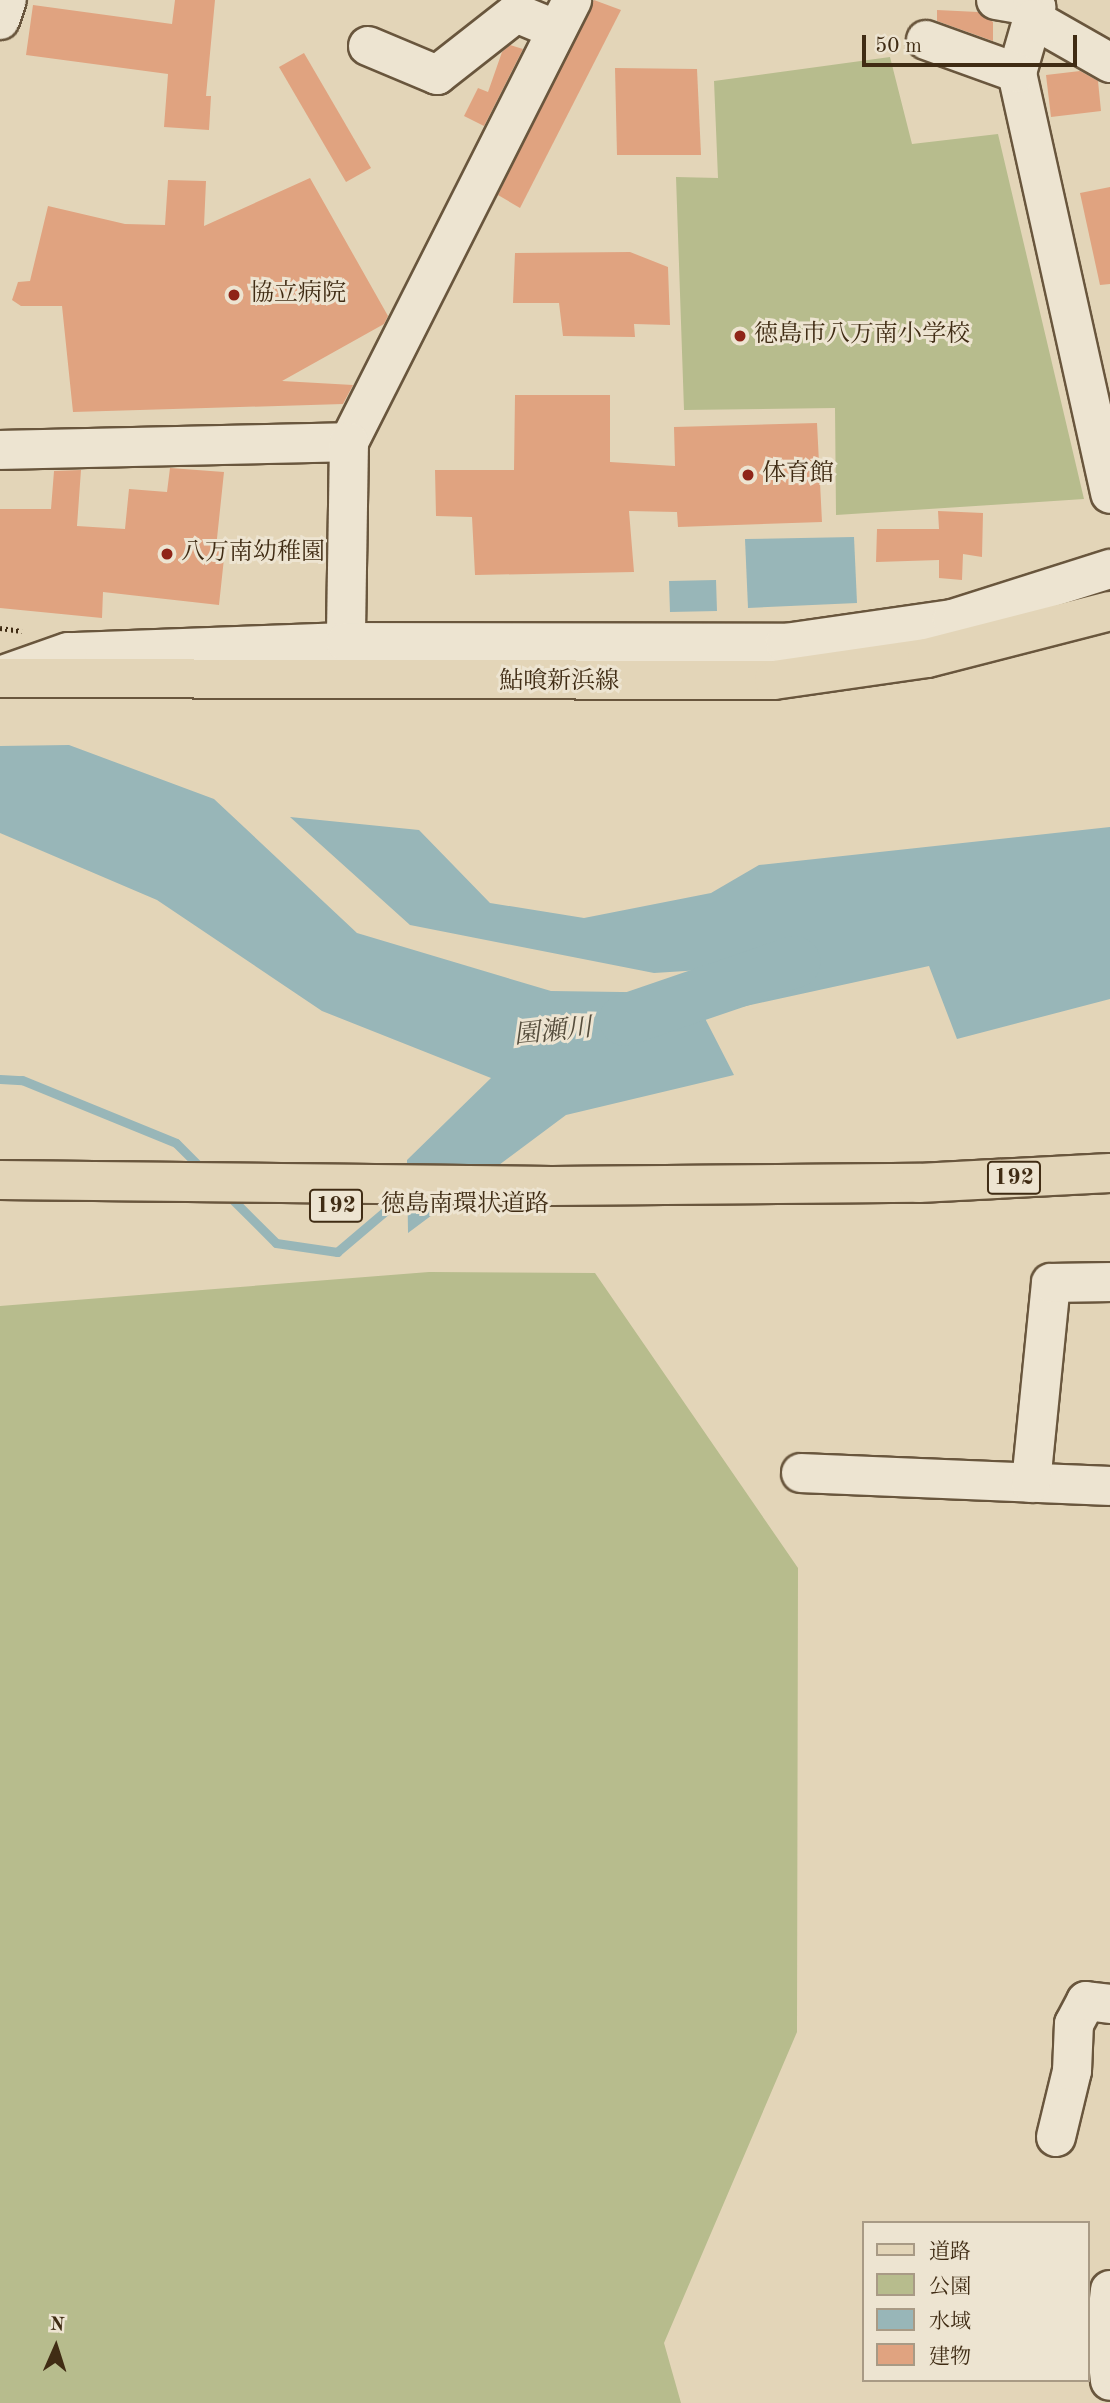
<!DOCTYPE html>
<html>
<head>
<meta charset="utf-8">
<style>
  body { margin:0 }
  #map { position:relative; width:1110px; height:2403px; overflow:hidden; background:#e3d5b8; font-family:"Old Standard TT","Noto Serif JP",serif }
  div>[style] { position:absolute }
  .green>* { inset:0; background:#b7bc8d }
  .water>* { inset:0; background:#98b6b8 }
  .stream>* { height:9px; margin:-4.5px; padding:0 4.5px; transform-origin:4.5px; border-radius:4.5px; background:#98b6b8 }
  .river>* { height:52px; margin:-26px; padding:0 26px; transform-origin:26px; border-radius:26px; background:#98b6b8 }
  .building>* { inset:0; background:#e0a380 }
  .path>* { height:4.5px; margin-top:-2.25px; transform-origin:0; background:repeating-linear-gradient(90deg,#402c14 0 2px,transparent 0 5.5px) }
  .roads { filter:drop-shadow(2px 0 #69563d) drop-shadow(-2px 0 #69563d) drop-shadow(0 2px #69563d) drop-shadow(0 -2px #69563d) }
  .minor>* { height:38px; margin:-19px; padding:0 19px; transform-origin:19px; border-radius:19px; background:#ede4d1 }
  .major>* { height:38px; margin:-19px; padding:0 19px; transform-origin:19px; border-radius:19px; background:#e3d5b8 }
  .highway>* { height:38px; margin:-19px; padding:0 19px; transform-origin:19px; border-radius:19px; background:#e3d5b8 }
  .dots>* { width:19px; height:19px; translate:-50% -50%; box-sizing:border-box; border:4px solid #ede4d1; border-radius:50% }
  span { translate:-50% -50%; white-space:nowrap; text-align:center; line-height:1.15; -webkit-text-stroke:6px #ede4d1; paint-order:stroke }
  .shield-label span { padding:2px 5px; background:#ede4d1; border:2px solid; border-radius:5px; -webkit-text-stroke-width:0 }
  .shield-label { font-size:23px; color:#402c14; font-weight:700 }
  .poi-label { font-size:24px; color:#402c14 }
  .left { translate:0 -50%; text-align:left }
  .street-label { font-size:24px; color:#402c14 }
  .water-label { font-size:26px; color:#564e3d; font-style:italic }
  .legend { position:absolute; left:862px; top:2221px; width:228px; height:161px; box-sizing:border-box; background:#ede4d1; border:2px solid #a89a85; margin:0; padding:9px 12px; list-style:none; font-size:21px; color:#402c14 }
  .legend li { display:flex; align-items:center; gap:14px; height:35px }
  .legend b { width:35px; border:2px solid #a89a85 }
  .north { position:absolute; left:21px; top:2312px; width:70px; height:70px; -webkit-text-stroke:5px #ede4d1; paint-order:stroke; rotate:3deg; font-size:19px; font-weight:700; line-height:28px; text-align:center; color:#402c14 }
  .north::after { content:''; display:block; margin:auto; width:24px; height:32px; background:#402c14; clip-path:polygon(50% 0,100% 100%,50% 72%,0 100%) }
  .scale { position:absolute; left:862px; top:35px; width:215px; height:32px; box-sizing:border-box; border:4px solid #402c14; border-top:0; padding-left:9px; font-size:21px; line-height:24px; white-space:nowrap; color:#402c14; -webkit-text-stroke:5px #ede4d1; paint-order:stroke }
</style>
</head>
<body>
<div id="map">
  <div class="green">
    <i style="clip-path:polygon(890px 57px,912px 144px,998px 134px,1084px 499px,836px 515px,835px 408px,684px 410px,676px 177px,718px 178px,714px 81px)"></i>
    <i style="clip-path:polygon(429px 1272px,595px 1273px,798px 1568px,797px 2032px,664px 2343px,681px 2403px,0 2403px,0 1306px)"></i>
  </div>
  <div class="water">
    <i style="clip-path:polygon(854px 537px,857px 603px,748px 608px,745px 539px)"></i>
    <i style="clip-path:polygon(716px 580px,717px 611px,670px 612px,669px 581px)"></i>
    <i style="clip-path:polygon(69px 745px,214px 799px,357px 933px,551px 991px,692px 993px,734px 1075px,566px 1115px,408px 1233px,407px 1160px,491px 1078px,322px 1011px,157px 900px,0 833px,0 746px)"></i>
    <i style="clip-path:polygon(290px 817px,419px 830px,490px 903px,584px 918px,711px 893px,759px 865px,1110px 827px,1110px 999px,957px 1039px,929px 966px,737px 1008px,717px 969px,654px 973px,410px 925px)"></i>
  </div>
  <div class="stream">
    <i style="left:0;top:1079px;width:22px;rotate:3deg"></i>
    <i style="left:22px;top:1080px;width:166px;rotate:22.2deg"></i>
    <i style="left:176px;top:1143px;width:37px;rotate:45deg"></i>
    <i style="left:227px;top:1194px;width:69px;rotate:45deg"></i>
    <i style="left:276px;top:1243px;width:62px;rotate:8.4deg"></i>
    <i style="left:337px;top:1252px;width:87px;rotate:-40.3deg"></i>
  </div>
  <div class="river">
    <i style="left:625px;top:1020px;width:179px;rotate:-18.9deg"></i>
  </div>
  <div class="building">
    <i style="clip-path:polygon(175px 0,215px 0,206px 96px,211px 96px,209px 130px,164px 127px,168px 74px,26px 55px,33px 5px,172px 24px)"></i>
    <i style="clip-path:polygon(594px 0,621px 10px,520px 208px,498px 195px)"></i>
    <i style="clip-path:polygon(937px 10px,978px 12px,993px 22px,993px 41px,937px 21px)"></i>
    <i style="clip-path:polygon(510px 45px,523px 49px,484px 126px,464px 116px,478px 88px,488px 92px,502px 52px)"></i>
    <i style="clip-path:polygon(304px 53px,371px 168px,346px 182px,279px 67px)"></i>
    <i style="clip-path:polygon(615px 68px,697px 69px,701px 155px,617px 155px)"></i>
    <i style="clip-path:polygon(1080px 71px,1098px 81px,1101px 111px,1051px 117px,1046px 75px)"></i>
    <i style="clip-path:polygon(310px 178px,388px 316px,384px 324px,282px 381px,353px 385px,343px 404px,73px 412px,62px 306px,21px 306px,12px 300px,18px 282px,30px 281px,48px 206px,125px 224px,165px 225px,168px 180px,206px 181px,204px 226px)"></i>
    <i style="clip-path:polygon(1110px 187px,1110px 284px,1100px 285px,1080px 193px)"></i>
    <i style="clip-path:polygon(630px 252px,668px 267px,670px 325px,634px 324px,635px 337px,563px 336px,559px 303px,513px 303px,515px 253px)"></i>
    <i style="clip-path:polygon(515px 395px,610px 395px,610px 462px,675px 466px,674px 427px,817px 423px,822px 522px,678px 527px,677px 512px,629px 511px,634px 572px,475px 575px,472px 517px,436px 516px,435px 470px,514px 470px)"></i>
    <i style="clip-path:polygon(170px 468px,224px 472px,216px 548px,225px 549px,219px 605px,103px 592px,102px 618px,0 608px,0 509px,51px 509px,54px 471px,81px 470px,77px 526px,125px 529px,129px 489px,167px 492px)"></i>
    <i style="clip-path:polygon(938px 511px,983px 513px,982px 557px,963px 554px,962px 580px,939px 578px,939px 560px,876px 562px,877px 529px,939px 529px)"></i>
  </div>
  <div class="path">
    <i style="left:0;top:628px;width:22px;rotate:8deg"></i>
  </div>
  <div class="roads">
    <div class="minor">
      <i style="left:996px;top:0;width:41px;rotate:9.9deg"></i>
      <i style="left:1032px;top:0;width:8px;rotate:60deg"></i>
      <i style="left:1036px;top:7px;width:69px;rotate:106.1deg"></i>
      <i style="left:1017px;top:73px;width:431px;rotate:77.5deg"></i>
      <i style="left:1033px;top:19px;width:89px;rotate:29.7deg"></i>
      <i style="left:0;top:20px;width:21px;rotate:-71deg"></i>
      <i style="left:926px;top:40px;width:97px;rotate:19.9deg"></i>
      <i style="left:368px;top:46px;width:75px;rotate:22.8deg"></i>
      <i style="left:437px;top:75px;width:100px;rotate:-38.1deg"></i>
      <i style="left:516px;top:13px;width:44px;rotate:22.5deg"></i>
      <i style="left:349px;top:442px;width:495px;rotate:-63.2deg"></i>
      <i style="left:0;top:450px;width:349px;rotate:-1.3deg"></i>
      <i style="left:349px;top:442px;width:200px;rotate:90.9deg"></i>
      <i style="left:346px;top:642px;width:278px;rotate:177.9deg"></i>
      <i style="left:68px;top:652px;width:72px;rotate:160.6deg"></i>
      <i style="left:346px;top:642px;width:439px;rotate:0.1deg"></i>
      <i style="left:785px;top:643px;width:169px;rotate:-8.2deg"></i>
      <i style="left:952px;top:619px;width:166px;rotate:-17.6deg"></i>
      <i style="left:801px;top:1473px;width:309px;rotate:2.4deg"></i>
      <i style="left:1031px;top:1483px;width:201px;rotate:-84.3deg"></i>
      <i style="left:1051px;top:1283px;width:59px;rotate:-1deg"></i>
      <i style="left:1056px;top:2137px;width:68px;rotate:-76.4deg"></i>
      <i style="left:1072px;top:2071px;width:47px;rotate:-87.6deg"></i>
      <i style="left:1074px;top:2024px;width:26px;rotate:-62deg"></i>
      <i style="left:1086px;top:2001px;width:24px;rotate:7deg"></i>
      <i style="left:1110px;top:2290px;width:45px;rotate:96.3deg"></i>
      <i style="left:1105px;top:2335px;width:46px;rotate:83.8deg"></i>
    </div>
    <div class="major">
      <i style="left:0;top:678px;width:774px;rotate:0.15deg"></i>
      <i style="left:774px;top:680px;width:155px;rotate:-8.2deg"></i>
      <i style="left:927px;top:658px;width:189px;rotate:-14.4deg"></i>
    </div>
    <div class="highway">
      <i style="left:0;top:1180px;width:552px;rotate:0.62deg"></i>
      <i style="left:552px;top:1186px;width:367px;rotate:-0.5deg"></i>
      <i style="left:919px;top:1183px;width:191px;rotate:-3deg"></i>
    </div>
  </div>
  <div class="dots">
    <i style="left:234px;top:295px;background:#8f2418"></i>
    <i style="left:740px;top:336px;background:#8f2418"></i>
    <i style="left:748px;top:475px;background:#8f2418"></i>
    <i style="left:167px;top:554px;background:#8f2418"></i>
  </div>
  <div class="shield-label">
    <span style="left:1014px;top:1178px">192</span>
    <span style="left:336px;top:1206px">192</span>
  </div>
  <div class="poi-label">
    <span class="left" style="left:250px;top:295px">協立病院</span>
    <span class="left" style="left:754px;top:336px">徳島市八万南小学校</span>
    <span class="left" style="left:762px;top:475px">体育館</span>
    <span class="left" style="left:181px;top:554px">八万南幼稚園</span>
  </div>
  <div class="street-label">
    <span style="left:559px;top:683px">鮎喰新浜線</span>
    <span style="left:465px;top:1206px">徳島南環状道路</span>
  </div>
  <div class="water-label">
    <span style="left:553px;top:1033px;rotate:-6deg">園瀬川</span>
  </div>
  <ul class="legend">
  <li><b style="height:9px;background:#e3d5b8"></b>道路</li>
  <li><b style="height:19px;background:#b7bc8d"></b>公園</li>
  <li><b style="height:19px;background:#98b6b8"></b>水域</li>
  <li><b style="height:19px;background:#e0a380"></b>建物</li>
  </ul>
  <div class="north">N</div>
  <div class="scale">50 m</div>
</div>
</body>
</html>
